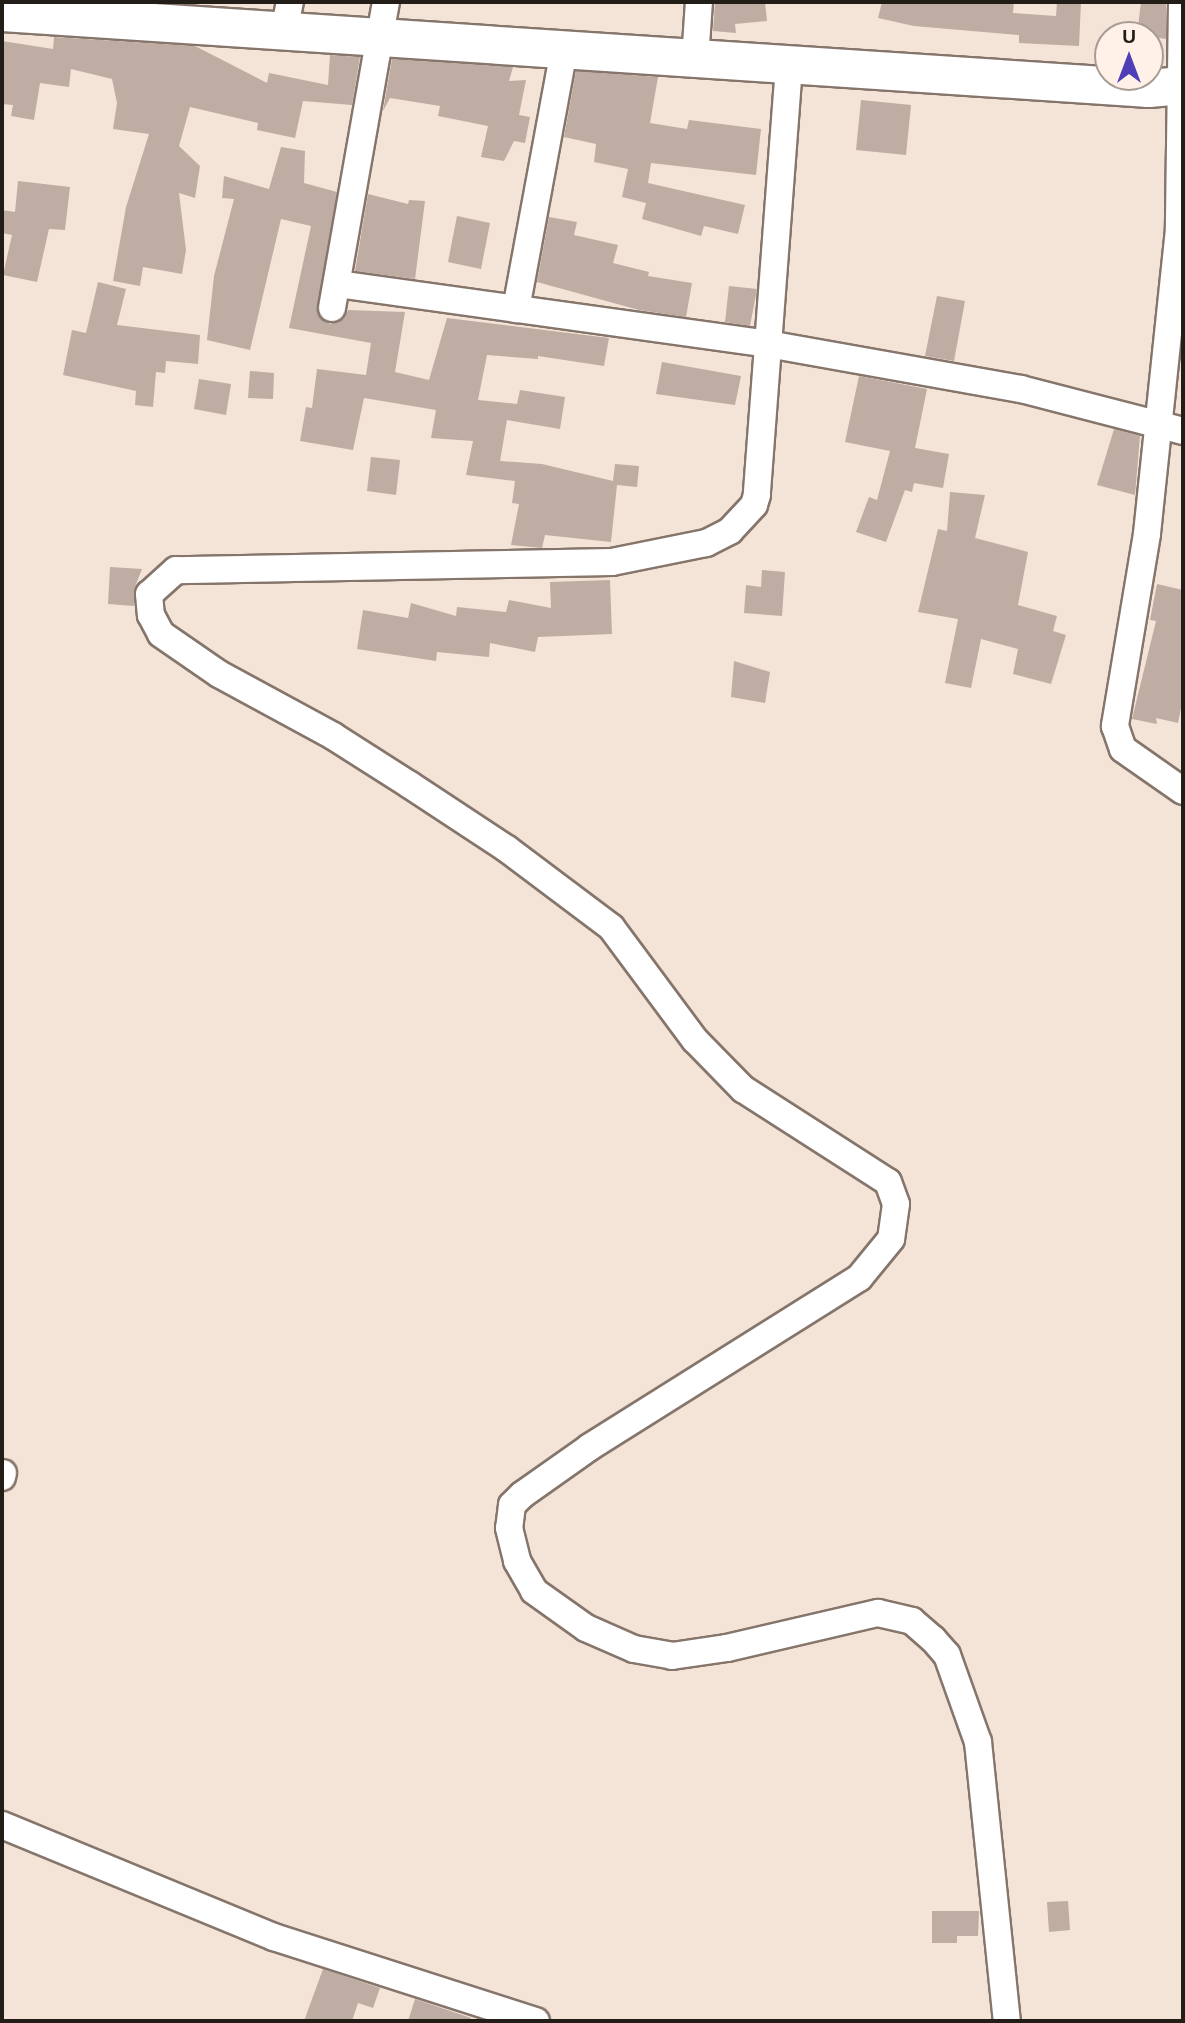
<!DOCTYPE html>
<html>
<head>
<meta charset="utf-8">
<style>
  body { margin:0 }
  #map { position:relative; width:1185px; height:2023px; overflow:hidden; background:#f4e3d7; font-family:Arial,sans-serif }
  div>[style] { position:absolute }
  .building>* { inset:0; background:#bfada3 }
  .roads { filter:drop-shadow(2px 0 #85756b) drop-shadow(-2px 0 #85756b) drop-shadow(0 2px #85756b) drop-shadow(0 -2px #85756b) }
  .street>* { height:26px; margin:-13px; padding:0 13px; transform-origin:13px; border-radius:13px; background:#fff }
  .secondary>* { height:37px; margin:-18.5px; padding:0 18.5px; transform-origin:18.5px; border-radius:18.5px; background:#fff }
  span { translate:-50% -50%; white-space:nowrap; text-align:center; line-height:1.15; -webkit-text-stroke:5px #fff1e7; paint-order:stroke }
  .frame { position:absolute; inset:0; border:4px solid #231d18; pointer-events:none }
  .north { position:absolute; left:1094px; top:21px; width:70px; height:70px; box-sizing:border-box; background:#fff1e7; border:2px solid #a79c94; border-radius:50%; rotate:0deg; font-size:19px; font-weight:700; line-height:28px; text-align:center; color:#231d18 }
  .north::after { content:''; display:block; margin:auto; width:24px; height:32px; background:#4f3fb6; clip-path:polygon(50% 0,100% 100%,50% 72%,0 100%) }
</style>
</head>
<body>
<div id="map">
  <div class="building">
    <i style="clip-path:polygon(715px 2px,765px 2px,767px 21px,735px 24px,736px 33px,713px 31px)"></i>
    <i style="clip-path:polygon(882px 2px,1014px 2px,1013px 13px,1056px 16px,1057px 2px,1081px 2px,1079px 46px,1019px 43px,1019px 35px,914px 26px,878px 18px)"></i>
    <i style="clip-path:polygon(1141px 2px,1166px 2px,1166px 39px,1137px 35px)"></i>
    <i style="clip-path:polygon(54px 37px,195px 46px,267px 83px,269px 73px,328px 85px,330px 55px,360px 57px,352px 105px,303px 101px,295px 138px,257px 130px,258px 123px,190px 107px,179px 146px,200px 166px,195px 198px,179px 193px,186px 250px,182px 274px,143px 267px,140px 286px,113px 281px,126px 207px,149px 134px,113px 129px,117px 103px,112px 79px,71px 69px,69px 87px,40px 83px,34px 120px,11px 116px,13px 105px,2px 104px,2px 41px,53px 49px)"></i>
    <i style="clip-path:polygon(392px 59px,513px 67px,509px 81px,526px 80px,519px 115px,530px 117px,525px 143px,514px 141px,504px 161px,481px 157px,488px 126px,438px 116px,440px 106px,390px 98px,383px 111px)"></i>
    <i style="clip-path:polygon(576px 71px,658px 77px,650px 123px,687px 129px,689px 120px,761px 129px,756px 175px,651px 163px,648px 183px,745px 205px,738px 234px,704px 226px,701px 236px,642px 219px,646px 203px,622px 197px,628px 169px,594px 162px,596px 144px,564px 137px)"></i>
    <i style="clip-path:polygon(861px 100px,911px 105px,906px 155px,856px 150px)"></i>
    <i style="clip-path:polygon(281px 147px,305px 151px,304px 183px,337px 192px,318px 314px,330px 324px,344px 319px,348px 310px,405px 312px,395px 372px,429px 380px,447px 318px,609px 338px,604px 366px,538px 356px,538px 359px,487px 355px,478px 400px,517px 404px,520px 390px,565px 397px,560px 429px,507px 420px,500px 461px,542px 464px,613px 481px,615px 464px,639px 466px,637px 487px,617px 485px,611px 542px,545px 535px,542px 548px,511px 545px,519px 504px,512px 503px,515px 481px,466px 475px,473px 441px,431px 438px,436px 410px,364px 398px,353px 450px,300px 441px,306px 407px,312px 408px,317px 369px,366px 375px,371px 343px,289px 328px,311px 226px,281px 219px,250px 350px,207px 340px,214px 276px,234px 199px,222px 198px,224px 176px,269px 189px)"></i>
    <i style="clip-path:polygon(18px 181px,70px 187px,65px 230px,49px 229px,37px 282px,3px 275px,12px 235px,2px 233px,2px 210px,15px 212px)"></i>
    <i style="clip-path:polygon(368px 194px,408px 204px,409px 200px,425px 201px,415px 279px,355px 271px)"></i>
    <i style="clip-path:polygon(457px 216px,490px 223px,481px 269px,448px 262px)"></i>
    <i style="clip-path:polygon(549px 217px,577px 222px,574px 235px,618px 245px,613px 263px,649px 272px,648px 276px,692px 283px,686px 317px,639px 310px,537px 282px)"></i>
    <i style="clip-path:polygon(98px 282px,126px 289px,117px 325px,200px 335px,198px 364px,166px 361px,165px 373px,156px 372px,153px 407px,135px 405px,136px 391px,63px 375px,72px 330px,86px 333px)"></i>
    <i style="clip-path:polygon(729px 286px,757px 289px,750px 326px,725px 322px)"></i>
    <i style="clip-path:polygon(937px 296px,965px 301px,954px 361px,925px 356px)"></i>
    <i style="clip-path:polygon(662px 362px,741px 376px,735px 405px,656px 394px)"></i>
    <i style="clip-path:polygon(250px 371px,274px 373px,273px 399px,248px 398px)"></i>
    <i style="clip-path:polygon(859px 376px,927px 389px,915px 448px,949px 454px,943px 488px,914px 483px,912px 492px,905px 490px,886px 542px,856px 532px,869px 497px,877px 500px,890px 451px,845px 442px)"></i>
    <i style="clip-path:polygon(199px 379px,231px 384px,226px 415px,194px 409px)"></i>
    <i style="clip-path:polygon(1114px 429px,1140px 436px,1135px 495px,1097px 485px)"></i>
    <i style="clip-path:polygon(371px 457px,400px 460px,396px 495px,367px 491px)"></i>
    <i style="clip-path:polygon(950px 492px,985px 495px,975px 538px,1028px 552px,1018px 605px,1057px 616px,1053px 631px,1066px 635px,1051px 684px,1013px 674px,1018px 649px,981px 639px,971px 688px,945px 683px,958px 619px,918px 612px,938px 529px,947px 531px)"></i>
    <i style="clip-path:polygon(110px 567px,142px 569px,134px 589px,134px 606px,108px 604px)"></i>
    <i style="clip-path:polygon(762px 570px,785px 572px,782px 616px,744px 613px,746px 585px,761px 587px)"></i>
    <i style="clip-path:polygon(610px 580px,612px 634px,538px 637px,535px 652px,490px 643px,489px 657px,437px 652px,436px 661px,357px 649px,363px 610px,408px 618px,411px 603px,456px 616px,457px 607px,506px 612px,509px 600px,551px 608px,550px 582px)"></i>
    <i style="clip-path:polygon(1157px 584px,1183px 590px,1183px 698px,1178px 723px,1156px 718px,1157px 724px,1132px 719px,1156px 621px,1150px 620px)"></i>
    <i style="clip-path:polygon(734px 661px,770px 672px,765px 703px,731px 697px)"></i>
    <i style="clip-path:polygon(1068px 1901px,1070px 1930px,1049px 1932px,1047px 1902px)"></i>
    <i style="clip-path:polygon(932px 1911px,979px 1911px,978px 1936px,957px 1936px,957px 1943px,932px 1943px)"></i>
    <i style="clip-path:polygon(323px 1969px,380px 1988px,373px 2008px,358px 2003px,352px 2021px,304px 2021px)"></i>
    <i style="clip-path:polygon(415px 1999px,471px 2018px,471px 2021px,408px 2021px)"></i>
  </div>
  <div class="roads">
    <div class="street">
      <i style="left:1182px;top:2px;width:227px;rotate:90.8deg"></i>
      <i style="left:1179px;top:229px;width:307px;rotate:96deg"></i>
      <i style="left:1147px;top:534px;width:195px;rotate:99.5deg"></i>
      <i style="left:1115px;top:726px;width:24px;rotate:71deg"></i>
      <i style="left:1123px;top:749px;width:73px;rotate:35deg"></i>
      <i style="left:284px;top:32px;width:31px;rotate:-79deg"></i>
      <i style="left:695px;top:60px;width:58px;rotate:-86.1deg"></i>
      <i style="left:789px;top:66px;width:430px;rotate:94.3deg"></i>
      <i style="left:757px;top:495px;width:10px;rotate:107deg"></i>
      <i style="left:754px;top:505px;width:35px;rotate:133deg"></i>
      <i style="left:730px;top:531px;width:27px;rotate:153deg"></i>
      <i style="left:706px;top:543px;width:96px;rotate:168.6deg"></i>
      <i style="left:612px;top:562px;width:436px;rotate:178.9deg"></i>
      <i style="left:176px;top:570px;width:36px;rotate:138deg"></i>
      <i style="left:149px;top:594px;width:21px;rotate:85deg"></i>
      <i style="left:151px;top:615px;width:21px;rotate:62deg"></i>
      <i style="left:161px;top:634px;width:70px;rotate:34.6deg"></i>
      <i style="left:219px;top:674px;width:130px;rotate:28.5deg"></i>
      <i style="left:333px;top:736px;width:91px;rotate:32.5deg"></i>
      <i style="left:410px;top:785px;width:116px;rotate:33.4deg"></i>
      <i style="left:507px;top:849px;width:130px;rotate:36.9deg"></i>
      <i style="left:611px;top:927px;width:141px;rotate:53.4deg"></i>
      <i style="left:695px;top:1040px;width:69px;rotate:45.6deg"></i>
      <i style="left:743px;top:1089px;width:172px;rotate:32.7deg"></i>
      <i style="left:888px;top:1182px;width:23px;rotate:70deg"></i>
      <i style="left:896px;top:1204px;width:35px;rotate:98deg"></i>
      <i style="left:891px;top:1239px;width:50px;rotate:129.4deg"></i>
      <i style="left:859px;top:1278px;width:318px;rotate:147.9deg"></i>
      <i style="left:590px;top:1447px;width:83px;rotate:144.8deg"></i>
      <i style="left:522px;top:1495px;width:14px;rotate:135deg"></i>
      <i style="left:512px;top:1505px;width:23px;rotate:97deg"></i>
      <i style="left:509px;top:1528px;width:34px;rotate:76deg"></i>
      <i style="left:517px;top:1561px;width:34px;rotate:60deg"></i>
      <i style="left:534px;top:1591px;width:64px;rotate:35.4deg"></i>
      <i style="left:586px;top:1628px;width:52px;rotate:23.6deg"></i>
      <i style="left:634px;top:1649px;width:39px;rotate:10deg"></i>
      <i style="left:672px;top:1656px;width:56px;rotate:-8.3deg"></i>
      <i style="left:727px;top:1648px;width:155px;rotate:-13.1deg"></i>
      <i style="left:878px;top:1613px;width:35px;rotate:13deg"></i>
      <i style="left:912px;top:1621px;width:28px;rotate:41deg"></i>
      <i style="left:933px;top:1639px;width:21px;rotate:49deg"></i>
      <i style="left:947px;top:1655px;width:92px;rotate:70.4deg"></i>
      <i style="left:978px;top:1742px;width:281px;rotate:84.1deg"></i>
      <i style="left:337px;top:284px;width:435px;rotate:7.9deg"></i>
      <i style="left:768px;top:344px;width:257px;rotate:10.1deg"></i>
      <i style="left:1021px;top:389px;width:167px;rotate:14.5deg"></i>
      <i style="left:332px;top:308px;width:311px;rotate:-80deg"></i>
      <i style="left:516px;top:309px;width:262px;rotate:-79.5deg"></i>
      <i style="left:2px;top:1477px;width:4px;rotate:-76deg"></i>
      <i style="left:2px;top:1825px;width:294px;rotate:22.4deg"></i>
      <i style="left:274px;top:1937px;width:275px;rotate:17.8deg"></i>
    </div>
    <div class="secondary">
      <i style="left:2px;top:12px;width:1149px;rotate:3.79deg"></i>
      <i style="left:1148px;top:88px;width:35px;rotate:-5deg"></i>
    </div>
  </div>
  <div class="frame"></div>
  <div class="north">U</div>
</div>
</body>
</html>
